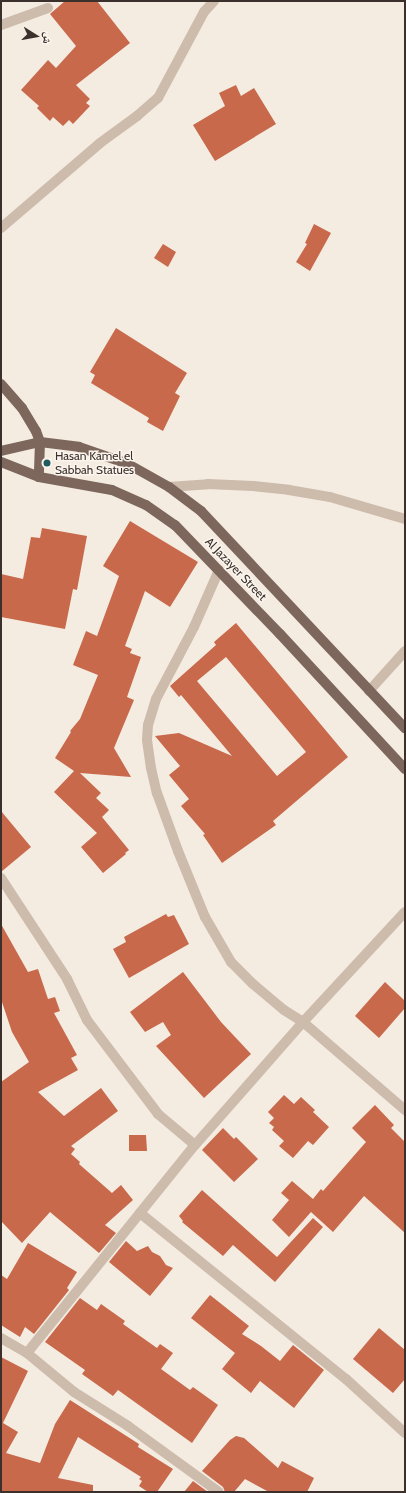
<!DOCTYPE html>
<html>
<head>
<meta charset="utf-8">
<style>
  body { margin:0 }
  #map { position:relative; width:406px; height:1493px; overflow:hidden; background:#f4ebe1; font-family:Cabin,"Noto Naskh Arabic",sans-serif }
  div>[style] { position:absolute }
  .building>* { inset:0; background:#c8694b }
  .street>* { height:10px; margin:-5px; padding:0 5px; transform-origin:5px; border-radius:5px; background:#cdbbac }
  .primary>* { height:10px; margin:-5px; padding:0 5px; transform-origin:5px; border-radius:5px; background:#7d675c }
  .dots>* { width:11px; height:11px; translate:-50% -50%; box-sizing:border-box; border:2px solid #fbf5ee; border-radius:50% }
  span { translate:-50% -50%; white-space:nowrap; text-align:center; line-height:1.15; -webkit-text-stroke:3px #fbf5ee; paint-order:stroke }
  .poi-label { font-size:12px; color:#3b302b }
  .left { translate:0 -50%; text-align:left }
  .street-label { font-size:12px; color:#3b302b }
  .frame { position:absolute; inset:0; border:2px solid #3b302b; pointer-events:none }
  .north { position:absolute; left:16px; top:16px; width:40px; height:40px; -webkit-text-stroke:3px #fbf5ee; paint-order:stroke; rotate:101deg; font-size:11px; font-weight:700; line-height:16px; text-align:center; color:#3b302b }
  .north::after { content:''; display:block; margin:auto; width:14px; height:18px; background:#3b302b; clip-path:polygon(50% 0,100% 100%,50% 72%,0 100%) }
</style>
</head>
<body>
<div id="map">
  <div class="building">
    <i style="clip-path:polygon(65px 1px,97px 1px,130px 43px,76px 85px,90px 99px,86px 103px,90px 106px,73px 124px,69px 120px,63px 126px,53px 117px,50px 121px,37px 108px,39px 106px,21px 90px,48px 60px,56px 68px,76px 46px,50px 14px)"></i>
    <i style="clip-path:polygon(236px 85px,241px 96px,254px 88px,276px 124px,215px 161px,193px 125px,225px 106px,219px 93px)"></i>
    <i style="clip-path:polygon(314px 224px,331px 233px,310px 271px,296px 262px,307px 244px,305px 243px)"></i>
    <i style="clip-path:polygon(163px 244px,176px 252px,168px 267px,154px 258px)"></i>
    <i style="clip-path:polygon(116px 328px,187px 373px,175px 393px,180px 396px,163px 431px,147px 422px,149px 418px,91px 383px,95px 375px,90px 372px)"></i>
    <i style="clip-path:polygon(130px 521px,198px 562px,170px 607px,145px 591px,125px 646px,132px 649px,130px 653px,141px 657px,127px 697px,134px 700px,114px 748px,131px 777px,80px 773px,101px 793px,96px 798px,109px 810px,102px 817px,129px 850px,125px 853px,126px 854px,103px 873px,81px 847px,97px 833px,54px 792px,74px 771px,55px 758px,71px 732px,70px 731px,80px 719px,98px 675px,73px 665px,86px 631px,97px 636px,119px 576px,103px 566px)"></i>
    <i style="clip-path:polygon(42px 528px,87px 536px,77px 590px,73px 589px,65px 629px,1px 617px,1px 574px,23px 579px,31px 537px,40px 538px)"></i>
    <i style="clip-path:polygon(evenodd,236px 623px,348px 757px,273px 821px,276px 825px,222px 863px,203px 835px,205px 834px,181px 806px,189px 799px,169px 775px,180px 766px,155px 736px,179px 733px,232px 756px,181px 695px,179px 697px,170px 686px,216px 645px,214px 642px,236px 623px,226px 657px,306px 752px,277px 776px,197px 681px,226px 657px)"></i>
    <i style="clip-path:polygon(1px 811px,31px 847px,1px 872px)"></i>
    <i style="clip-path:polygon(166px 914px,168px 917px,174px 915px,189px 944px,129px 978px,113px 949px,126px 942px,124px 937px)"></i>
    <i style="clip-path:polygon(1px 924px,28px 972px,38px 969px,48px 999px,55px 997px,60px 1011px,54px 1013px,77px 1055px,71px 1058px,78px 1070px,38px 1092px,64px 1116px,101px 1088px,118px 1111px,71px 1146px,75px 1149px,71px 1154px,80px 1162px,79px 1164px,112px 1193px,121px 1185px,133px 1200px,105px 1225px,116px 1233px,99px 1253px,50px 1212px,22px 1243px,1px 1221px,1px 1082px,29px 1062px,12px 1032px,1px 999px)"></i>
    <i style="clip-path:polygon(183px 972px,221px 1022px,251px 1054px,204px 1098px,156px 1046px,171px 1035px,163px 1022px,145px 1032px,130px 1012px)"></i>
    <i style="clip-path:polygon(385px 982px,405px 1001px,405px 1008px,379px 1038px,355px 1016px)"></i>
    <i style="clip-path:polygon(284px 1095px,294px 1104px,301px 1097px,315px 1110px,313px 1112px,329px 1127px,313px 1145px,308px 1141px,293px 1158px,279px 1146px,284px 1141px,272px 1130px,274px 1127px,269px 1123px,274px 1118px,268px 1112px)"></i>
    <i style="clip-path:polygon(375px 1105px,394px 1125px,391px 1128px,405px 1142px,405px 1233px,364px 1196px,333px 1232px,311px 1212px,289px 1237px,272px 1220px,289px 1200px,281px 1193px,292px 1181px,313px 1199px,321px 1189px,323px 1191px,366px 1142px,352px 1128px)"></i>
    <i style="clip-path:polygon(223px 1128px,234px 1139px,236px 1137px,258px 1159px,234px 1182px,202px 1150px)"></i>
    <i style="clip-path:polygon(129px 1135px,146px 1135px,147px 1151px,129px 1151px)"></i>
    <i style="clip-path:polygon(202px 1190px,277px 1257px,313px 1218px,323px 1227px,275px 1282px,233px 1245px,223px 1256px,182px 1222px,183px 1221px,179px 1216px)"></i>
    <i style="clip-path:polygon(126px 1241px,137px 1251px,148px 1246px,152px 1252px,160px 1256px,166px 1265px,173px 1268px,150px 1296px,109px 1262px)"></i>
    <i style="clip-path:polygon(28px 1243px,77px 1272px,67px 1288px,69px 1290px,34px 1334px,25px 1327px,20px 1337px,1px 1325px,1px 1275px,7px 1279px)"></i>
    <i style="clip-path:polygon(210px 1295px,249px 1326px,242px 1334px,261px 1346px,280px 1361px,293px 1345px,324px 1370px,294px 1408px,260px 1381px,251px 1393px,222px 1369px,235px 1353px,191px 1318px)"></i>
    <i style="clip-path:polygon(80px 1298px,97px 1310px,101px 1304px,125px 1321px,123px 1324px,157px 1348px,160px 1344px,173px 1353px,161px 1369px,190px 1390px,193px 1387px,218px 1405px,192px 1443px,118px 1390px,113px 1396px,82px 1374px,85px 1370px,45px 1342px)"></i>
    <i style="clip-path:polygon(379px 1328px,405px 1350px,405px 1379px,393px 1393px,353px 1359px)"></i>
    <i style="clip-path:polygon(1px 1357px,28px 1371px,3px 1423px,18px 1432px,6px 1453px,40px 1463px,55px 1424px,70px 1400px,139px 1444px,138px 1447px,173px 1469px,157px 1492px,148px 1492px,139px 1486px,142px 1481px,139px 1479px,141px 1477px,78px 1437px,58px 1478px,93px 1485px,93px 1492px,1px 1492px)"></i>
    <i style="clip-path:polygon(236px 1436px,244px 1438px,278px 1468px,282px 1461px,314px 1478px,307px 1492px,269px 1492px,245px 1479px,234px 1492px,225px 1492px,223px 1487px,202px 1471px,230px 1440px)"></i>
    <i style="clip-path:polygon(193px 1481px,208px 1492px,184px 1492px)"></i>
  </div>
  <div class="street">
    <i style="left:1px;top:25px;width:50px;rotate:-19.9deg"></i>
    <i style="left:1px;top:228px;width:130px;rotate:-40.6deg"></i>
    <i style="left:100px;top:143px;width:46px;rotate:-36.1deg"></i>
    <i style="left:137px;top:116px;width:28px;rotate:-41deg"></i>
    <i style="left:158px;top:98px;width:98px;rotate:-61.9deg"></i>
    <i style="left:204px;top:12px;width:15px;rotate:-48deg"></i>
    <i style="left:169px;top:487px;width:39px;rotate:-4deg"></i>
    <i style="left:208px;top:484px;width:45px;rotate:2.5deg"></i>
    <i style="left:253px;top:486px;width:36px;rotate:6deg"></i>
    <i style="left:289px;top:490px;width:42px;rotate:9.7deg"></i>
    <i style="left:330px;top:497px;width:78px;rotate:16.3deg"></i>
    <i style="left:219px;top:570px;width:62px;rotate:113.7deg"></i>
    <i style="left:194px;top:627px;width:81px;rotate:117.8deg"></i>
    <i style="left:156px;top:699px;width:27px;rotate:107deg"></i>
    <i style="left:148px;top:725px;width:15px;rotate:94deg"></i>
    <i style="left:147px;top:740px;width:28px;rotate:82deg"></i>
    <i style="left:151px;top:768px;width:26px;rotate:77deg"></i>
    <i style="left:157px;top:793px;width:62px;rotate:70.1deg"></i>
    <i style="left:178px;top:851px;width:71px;rotate:67.8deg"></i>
    <i style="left:205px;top:917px;width:52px;rotate:60deg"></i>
    <i style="left:231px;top:962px;width:31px;rotate:45deg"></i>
    <i style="left:253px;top:984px;width:40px;rotate:40deg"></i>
    <i style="left:284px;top:1010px;width:22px;rotate:32deg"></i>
    <i style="left:303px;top:1022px;width:135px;rotate:40.8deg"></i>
    <i style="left:369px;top:691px;width:54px;rotate:-48deg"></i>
    <i style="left:1px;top:878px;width:121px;rotate:56.8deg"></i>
    <i style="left:67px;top:979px;width:46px;rotate:64deg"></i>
    <i style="left:87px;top:1020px;width:118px;rotate:52.9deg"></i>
    <i style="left:158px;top:1114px;width:48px;rotate:40deg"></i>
    <i style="left:140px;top:1213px;width:265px;rotate:38.9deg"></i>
    <i style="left:346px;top:1379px;width:80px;rotate:42.5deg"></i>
    <i style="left:1px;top:1338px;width:30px;rotate:30deg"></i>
    <i style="left:27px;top:1353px;width:61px;rotate:39.7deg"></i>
    <i style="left:74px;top:1392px;width:64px;rotate:32.2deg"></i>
    <i style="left:128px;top:1426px;width:112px;rotate:36deg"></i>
    <i style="left:27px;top:1353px;width:267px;rotate:-51.1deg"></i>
    <i style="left:195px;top:1145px;width:164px;rotate:-48.7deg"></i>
    <i style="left:303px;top:1022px;width:150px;rotate:-47.2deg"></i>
  </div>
  <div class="primary">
    <i style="left:1px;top:384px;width:32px;rotate:49deg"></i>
    <i style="left:22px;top:408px;width:27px;rotate:59deg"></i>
    <i style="left:36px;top:431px;width:12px;rotate:70deg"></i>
    <i style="left:40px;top:442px;width:35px;rotate:92deg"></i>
    <i style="left:1px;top:451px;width:40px;rotate:-13deg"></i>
    <i style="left:40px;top:442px;width:39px;rotate:7deg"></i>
    <i style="left:79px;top:447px;width:52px;rotate:19.1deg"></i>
    <i style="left:128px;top:464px;width:47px;rotate:29.3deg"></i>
    <i style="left:169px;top:487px;width:40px;rotate:37deg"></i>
    <i style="left:201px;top:511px;width:298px;rotate:46.8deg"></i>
    <i style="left:1px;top:462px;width:41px;rotate:21.5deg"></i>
    <i style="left:39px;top:477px;width:74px;rotate:10.1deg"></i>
    <i style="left:112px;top:490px;width:37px;rotate:24deg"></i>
    <i style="left:146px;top:505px;width:35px;rotate:35deg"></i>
    <i style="left:175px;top:525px;width:151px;rotate:46.1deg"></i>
    <i style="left:280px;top:634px;width:184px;rotate:47.2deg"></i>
  </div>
  <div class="dots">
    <i style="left:47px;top:463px;background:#1f5a5e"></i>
  </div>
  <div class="poi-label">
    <span class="left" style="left:55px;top:463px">Hasan Kamel el<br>Sabbah Statues</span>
  </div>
  <div class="street-label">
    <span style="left:236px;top:569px;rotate:46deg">Al Jazayer Street</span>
  </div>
  <div class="frame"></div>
  <div class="north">ش</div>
</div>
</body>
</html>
